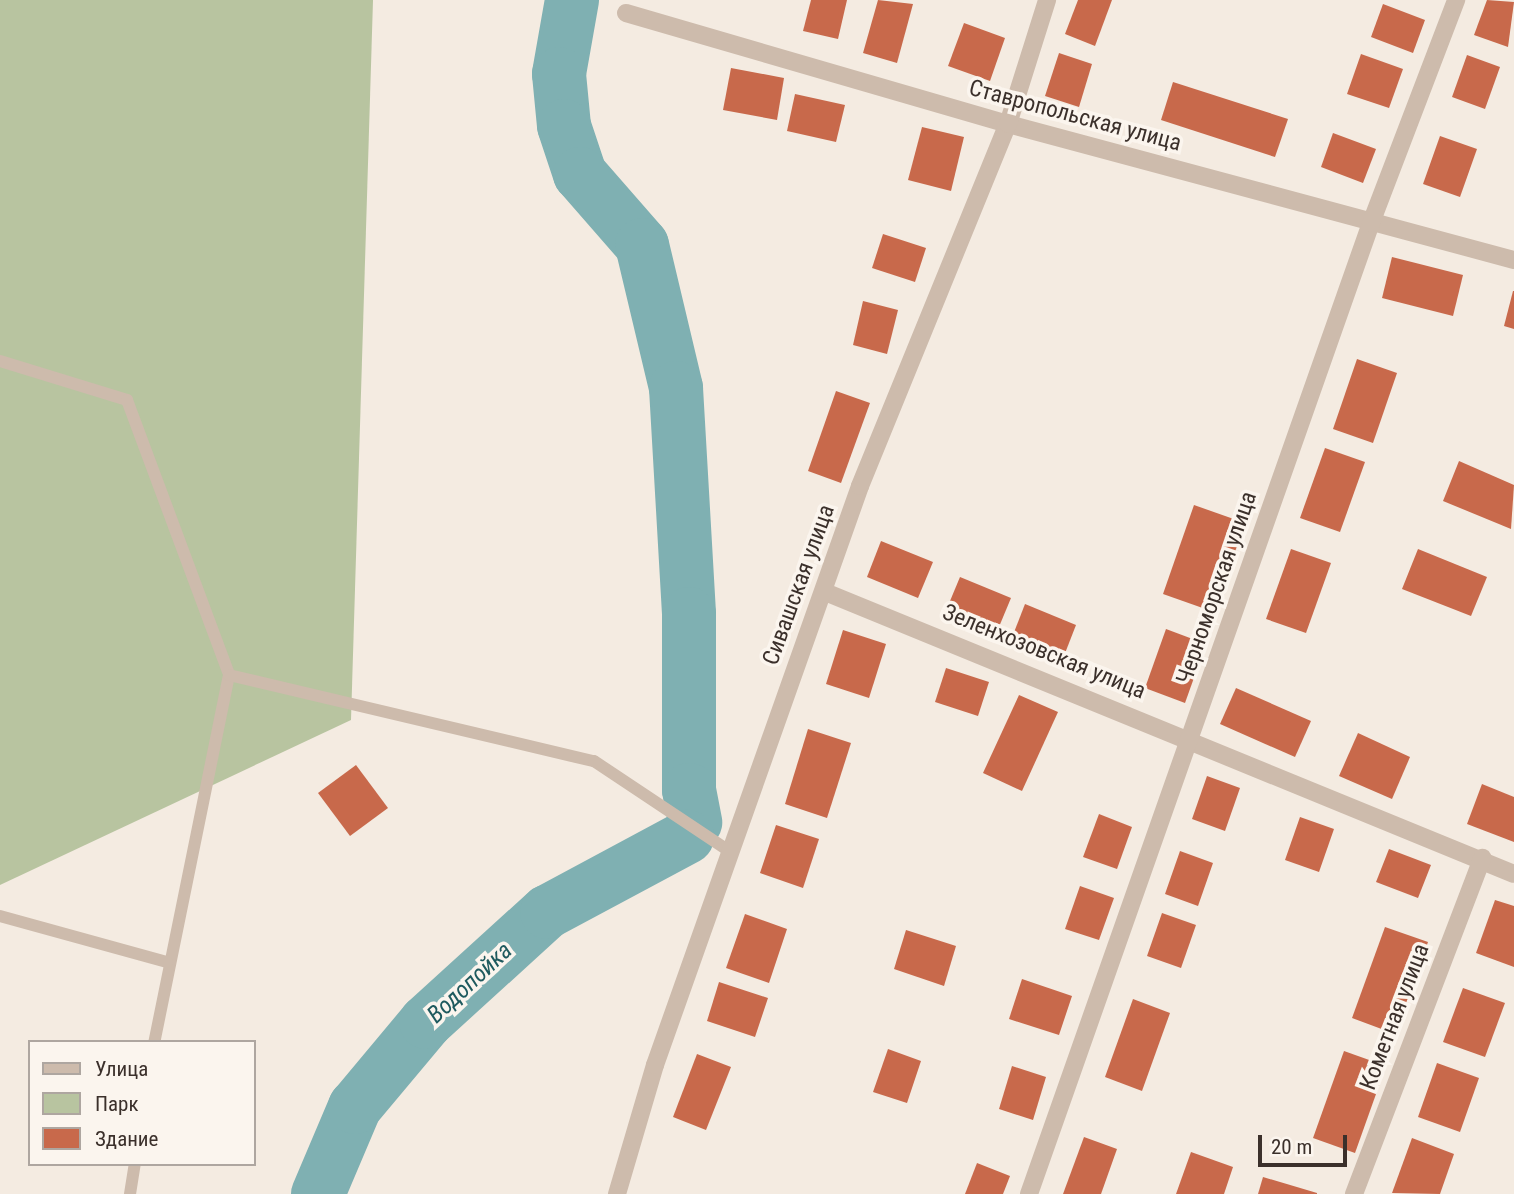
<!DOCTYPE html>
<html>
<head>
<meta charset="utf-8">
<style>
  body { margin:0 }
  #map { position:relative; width:1514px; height:1194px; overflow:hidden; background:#f4ebe1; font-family:"Roboto Condensed",sans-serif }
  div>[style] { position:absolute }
  .green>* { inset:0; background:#b8c4a0 }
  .river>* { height:54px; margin:-27px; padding:0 27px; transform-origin:27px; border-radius:27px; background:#7fb0b2 }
  .building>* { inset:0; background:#c8694b }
  .lane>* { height:12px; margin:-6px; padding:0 6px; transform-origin:6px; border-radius:6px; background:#cdbbac }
  .street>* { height:18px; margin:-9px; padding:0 9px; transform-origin:9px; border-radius:9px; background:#cdbbac }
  span { translate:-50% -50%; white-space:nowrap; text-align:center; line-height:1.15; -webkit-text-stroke:7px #fbf5ee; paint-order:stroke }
  .street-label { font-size:23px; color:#3b302b }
  .water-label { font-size:24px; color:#1f5a5e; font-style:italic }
  .legend { position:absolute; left:28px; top:1040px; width:228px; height:126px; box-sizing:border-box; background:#fbf5ee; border:2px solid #aea6a0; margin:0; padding:9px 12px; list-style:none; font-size:21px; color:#3b302b }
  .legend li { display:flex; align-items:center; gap:14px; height:35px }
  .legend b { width:35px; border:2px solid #aea6a0 }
  .scale { position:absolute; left:1258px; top:1135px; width:89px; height:32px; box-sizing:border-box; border:4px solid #3b302b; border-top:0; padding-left:9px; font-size:21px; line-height:24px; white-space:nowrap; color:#3b302b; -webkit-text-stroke:5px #fbf5ee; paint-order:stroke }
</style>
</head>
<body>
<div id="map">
  <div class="green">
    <i style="clip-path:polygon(0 0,373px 0,351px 720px,0 885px)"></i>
  </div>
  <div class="river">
    <i style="left:572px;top:0;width:75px;rotate:100deg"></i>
    <i style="left:559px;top:74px;width:52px;rotate:84.5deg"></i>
    <i style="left:564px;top:126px;width:51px;rotate:71.6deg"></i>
    <i style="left:580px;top:174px;width:94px;rotate:48.9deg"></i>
    <i style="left:642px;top:245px;width:147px;rotate:76.6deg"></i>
    <i style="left:676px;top:388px;width:226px;rotate:86.7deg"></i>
    <i style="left:689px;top:614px;width:176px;rotate:90deg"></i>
    <i style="left:689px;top:790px;width:33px;rotate:79deg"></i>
    <i style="left:318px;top:1194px;width:95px;rotate:-67deg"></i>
    <i style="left:355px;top:1107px;width:111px;rotate:-50.1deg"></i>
    <i style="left:426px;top:1022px;width:164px;rotate:-42.3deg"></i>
    <i style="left:547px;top:912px;width:159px;rotate:-28.2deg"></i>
  </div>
  <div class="building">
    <i style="clip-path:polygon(811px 0,847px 0,838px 39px,803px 31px)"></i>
    <i style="clip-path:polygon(878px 0,913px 4px,897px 63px,863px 53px)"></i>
    <i style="clip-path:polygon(1078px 0,1112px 0,1095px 46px,1065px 34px)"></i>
    <i style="clip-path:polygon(1487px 0,1514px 2px,1508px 47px,1474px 35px)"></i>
    <i style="clip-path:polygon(1383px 4px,1425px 20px,1413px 53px,1371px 37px)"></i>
    <i style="clip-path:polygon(964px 23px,1005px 38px,990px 81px,948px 66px)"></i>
    <i style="clip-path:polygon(1059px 53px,1092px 64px,1079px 107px,1045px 96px)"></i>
    <i style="clip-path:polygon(1361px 54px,1403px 69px,1389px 108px,1347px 94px)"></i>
    <i style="clip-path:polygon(1467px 55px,1500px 67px,1485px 109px,1452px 97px)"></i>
    <i style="clip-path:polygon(731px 68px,784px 78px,777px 120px,723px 110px)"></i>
    <i style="clip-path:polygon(1173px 82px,1288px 119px,1275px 157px,1161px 120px)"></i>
    <i style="clip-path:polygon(795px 94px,845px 105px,836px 142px,787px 131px)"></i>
    <i style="clip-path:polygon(922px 127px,964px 137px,951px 191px,908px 180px)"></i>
    <i style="clip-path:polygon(1333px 133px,1376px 149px,1363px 183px,1321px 167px)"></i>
    <i style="clip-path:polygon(1440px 136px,1477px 149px,1460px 197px,1423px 184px)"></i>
    <i style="clip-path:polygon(883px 234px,926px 248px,915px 282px,872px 268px)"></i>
    <i style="clip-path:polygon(1392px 257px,1463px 275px,1453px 316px,1382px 298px)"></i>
    <i style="clip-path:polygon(1513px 291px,1514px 291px,1514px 329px,1504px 326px)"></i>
    <i style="clip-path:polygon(863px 301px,898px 310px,887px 354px,853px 345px)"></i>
    <i style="clip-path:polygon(1357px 359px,1397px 373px,1373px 443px,1333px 429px)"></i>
    <i style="clip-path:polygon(836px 391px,870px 403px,841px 483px,808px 471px)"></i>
    <i style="clip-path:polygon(1325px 448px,1365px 462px,1340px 532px,1300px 518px)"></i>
    <i style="clip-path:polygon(1459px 461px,1514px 485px,1511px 529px,1443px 501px)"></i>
    <i style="clip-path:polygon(1194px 505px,1245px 523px,1214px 612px,1163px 594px)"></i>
    <i style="clip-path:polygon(881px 541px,933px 562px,918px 598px,867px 577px)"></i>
    <i style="clip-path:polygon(1291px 549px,1331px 563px,1306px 633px,1266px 619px)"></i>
    <i style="clip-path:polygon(1418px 549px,1487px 577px,1471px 616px,1402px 589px)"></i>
    <i style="clip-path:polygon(960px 577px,1011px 598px,996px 634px,945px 613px)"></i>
    <i style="clip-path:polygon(1025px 604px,1076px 625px,1062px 661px,1011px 640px)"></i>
    <i style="clip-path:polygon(1166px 629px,1206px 644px,1185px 703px,1145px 688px)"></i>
    <i style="clip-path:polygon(843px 630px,886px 644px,869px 698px,826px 684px)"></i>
    <i style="clip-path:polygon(946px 668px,989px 682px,978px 716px,935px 702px)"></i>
    <i style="clip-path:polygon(1236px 688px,1311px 721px,1295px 757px,1220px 724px)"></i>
    <i style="clip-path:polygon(1019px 695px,1058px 712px,1022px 791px,983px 773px)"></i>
    <i style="clip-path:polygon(808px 729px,851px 743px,827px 818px,785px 804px)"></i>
    <i style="clip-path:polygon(1358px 733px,1410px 757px,1392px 799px,1339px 776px)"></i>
    <i style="clip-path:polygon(356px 765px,388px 808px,350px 836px,318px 793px)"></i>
    <i style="clip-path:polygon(1207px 776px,1240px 788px,1225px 831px,1192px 819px)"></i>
    <i style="clip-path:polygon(1482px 784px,1514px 797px,1514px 842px,1467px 824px)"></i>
    <i style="clip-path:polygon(1099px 814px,1132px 827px,1117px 869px,1083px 857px)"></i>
    <i style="clip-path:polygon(1300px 817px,1334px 829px,1319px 872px,1285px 860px)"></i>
    <i style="clip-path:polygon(776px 825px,819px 839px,803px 888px,760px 873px)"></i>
    <i style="clip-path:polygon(1389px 849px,1431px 865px,1418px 898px,1376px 882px)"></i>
    <i style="clip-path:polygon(1180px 851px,1213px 863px,1198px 906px,1165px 894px)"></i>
    <i style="clip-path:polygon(1080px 886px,1114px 898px,1099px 940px,1065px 929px)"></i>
    <i style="clip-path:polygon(1495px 900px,1514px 906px,1514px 967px,1476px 953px)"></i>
    <i style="clip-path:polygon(1162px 913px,1196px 925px,1181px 968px,1147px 956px)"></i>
    <i style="clip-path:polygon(745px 914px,787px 929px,769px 983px,726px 968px)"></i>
    <i style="clip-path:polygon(1385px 927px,1428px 942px,1395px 1034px,1352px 1018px)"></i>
    <i style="clip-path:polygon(906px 930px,956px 946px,944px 986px,894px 969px)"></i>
    <i style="clip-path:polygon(1022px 979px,1072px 996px,1059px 1035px,1009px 1019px)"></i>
    <i style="clip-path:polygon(719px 982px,768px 998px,755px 1037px,707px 1021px)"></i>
    <i style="clip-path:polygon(1463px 988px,1505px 1003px,1485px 1057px,1443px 1042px)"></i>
    <i style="clip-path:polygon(1133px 999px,1170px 1013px,1142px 1091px,1105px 1077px)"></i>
    <i style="clip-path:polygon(888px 1049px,921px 1061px,907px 1103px,873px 1092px)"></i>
    <i style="clip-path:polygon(1344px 1051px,1386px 1066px,1355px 1153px,1313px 1138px)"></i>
    <i style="clip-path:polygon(697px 1054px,731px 1067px,706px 1130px,673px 1117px)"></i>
    <i style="clip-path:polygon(1437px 1063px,1479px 1078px,1460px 1132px,1418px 1117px)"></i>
    <i style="clip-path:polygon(1012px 1066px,1046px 1077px,1033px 1120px,999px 1109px)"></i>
    <i style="clip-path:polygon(1084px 1137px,1117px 1149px,1101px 1194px,1063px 1194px)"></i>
    <i style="clip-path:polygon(1412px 1138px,1454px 1154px,1440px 1194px,1392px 1193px)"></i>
    <i style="clip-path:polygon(1191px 1152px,1233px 1167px,1224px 1194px,1176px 1194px)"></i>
    <i style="clip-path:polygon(977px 1163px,1010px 1176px,1003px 1194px,965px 1194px)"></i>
    <i style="clip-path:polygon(1263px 1177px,1317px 1193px,1317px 1194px,1258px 1194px)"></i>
  </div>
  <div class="lane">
    <i style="left:0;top:361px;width:133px;rotate:17.1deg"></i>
    <i style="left:127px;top:400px;width:293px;rotate:69.6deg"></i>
    <i style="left:229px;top:675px;width:375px;rotate:101.5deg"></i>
    <i style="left:229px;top:675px;width:375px;rotate:13.3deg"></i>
    <i style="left:594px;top:761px;width:166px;rotate:33.7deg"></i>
    <i style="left:0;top:916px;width:173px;rotate:15.4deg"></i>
    <i style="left:130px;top:1194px;width:30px;rotate:-81deg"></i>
  </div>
  <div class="street">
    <i style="left:626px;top:13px;width:398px;rotate:16.2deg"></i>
    <i style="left:1008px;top:124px;width:524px;rotate:15.04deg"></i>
    <i style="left:825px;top:592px;width:744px;rotate:22.26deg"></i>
    <i style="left:617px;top:1194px;width:134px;rotate:-73.6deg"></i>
    <i style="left:655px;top:1065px;width:614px;rotate:-70.5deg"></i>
    <i style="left:860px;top:486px;width:391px;rotate:-67.8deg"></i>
    <i style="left:1008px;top:124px;width:130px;rotate:-72.5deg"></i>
    <i style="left:1029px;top:1194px;width:1029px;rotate:-70.6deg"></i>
    <i style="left:1371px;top:223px;width:239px;rotate:-69.1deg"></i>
    <i style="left:1354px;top:1194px;width:360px;rotate:-69.1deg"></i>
  </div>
  <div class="street-label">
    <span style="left:1075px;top:116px;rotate:15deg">Ставропольская улица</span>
    <span style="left:799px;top:585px;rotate:-70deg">Сивашская улица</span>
    <span style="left:1217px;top:588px;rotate:-71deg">Черноморская улица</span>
    <span style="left:1044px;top:652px;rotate:22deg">Зеленхозовская улица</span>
    <span style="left:1395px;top:1017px;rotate:-69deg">Кометная улица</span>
  </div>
  <div class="water-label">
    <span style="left:470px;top:983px;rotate:-43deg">Водопойка</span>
  </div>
  <ul class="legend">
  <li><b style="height:9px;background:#cdbbac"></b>Улица</li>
  <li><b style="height:19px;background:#b8c4a0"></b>Парк</li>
  <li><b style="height:19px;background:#c8694b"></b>Здание</li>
  </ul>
  <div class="scale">20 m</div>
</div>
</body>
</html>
